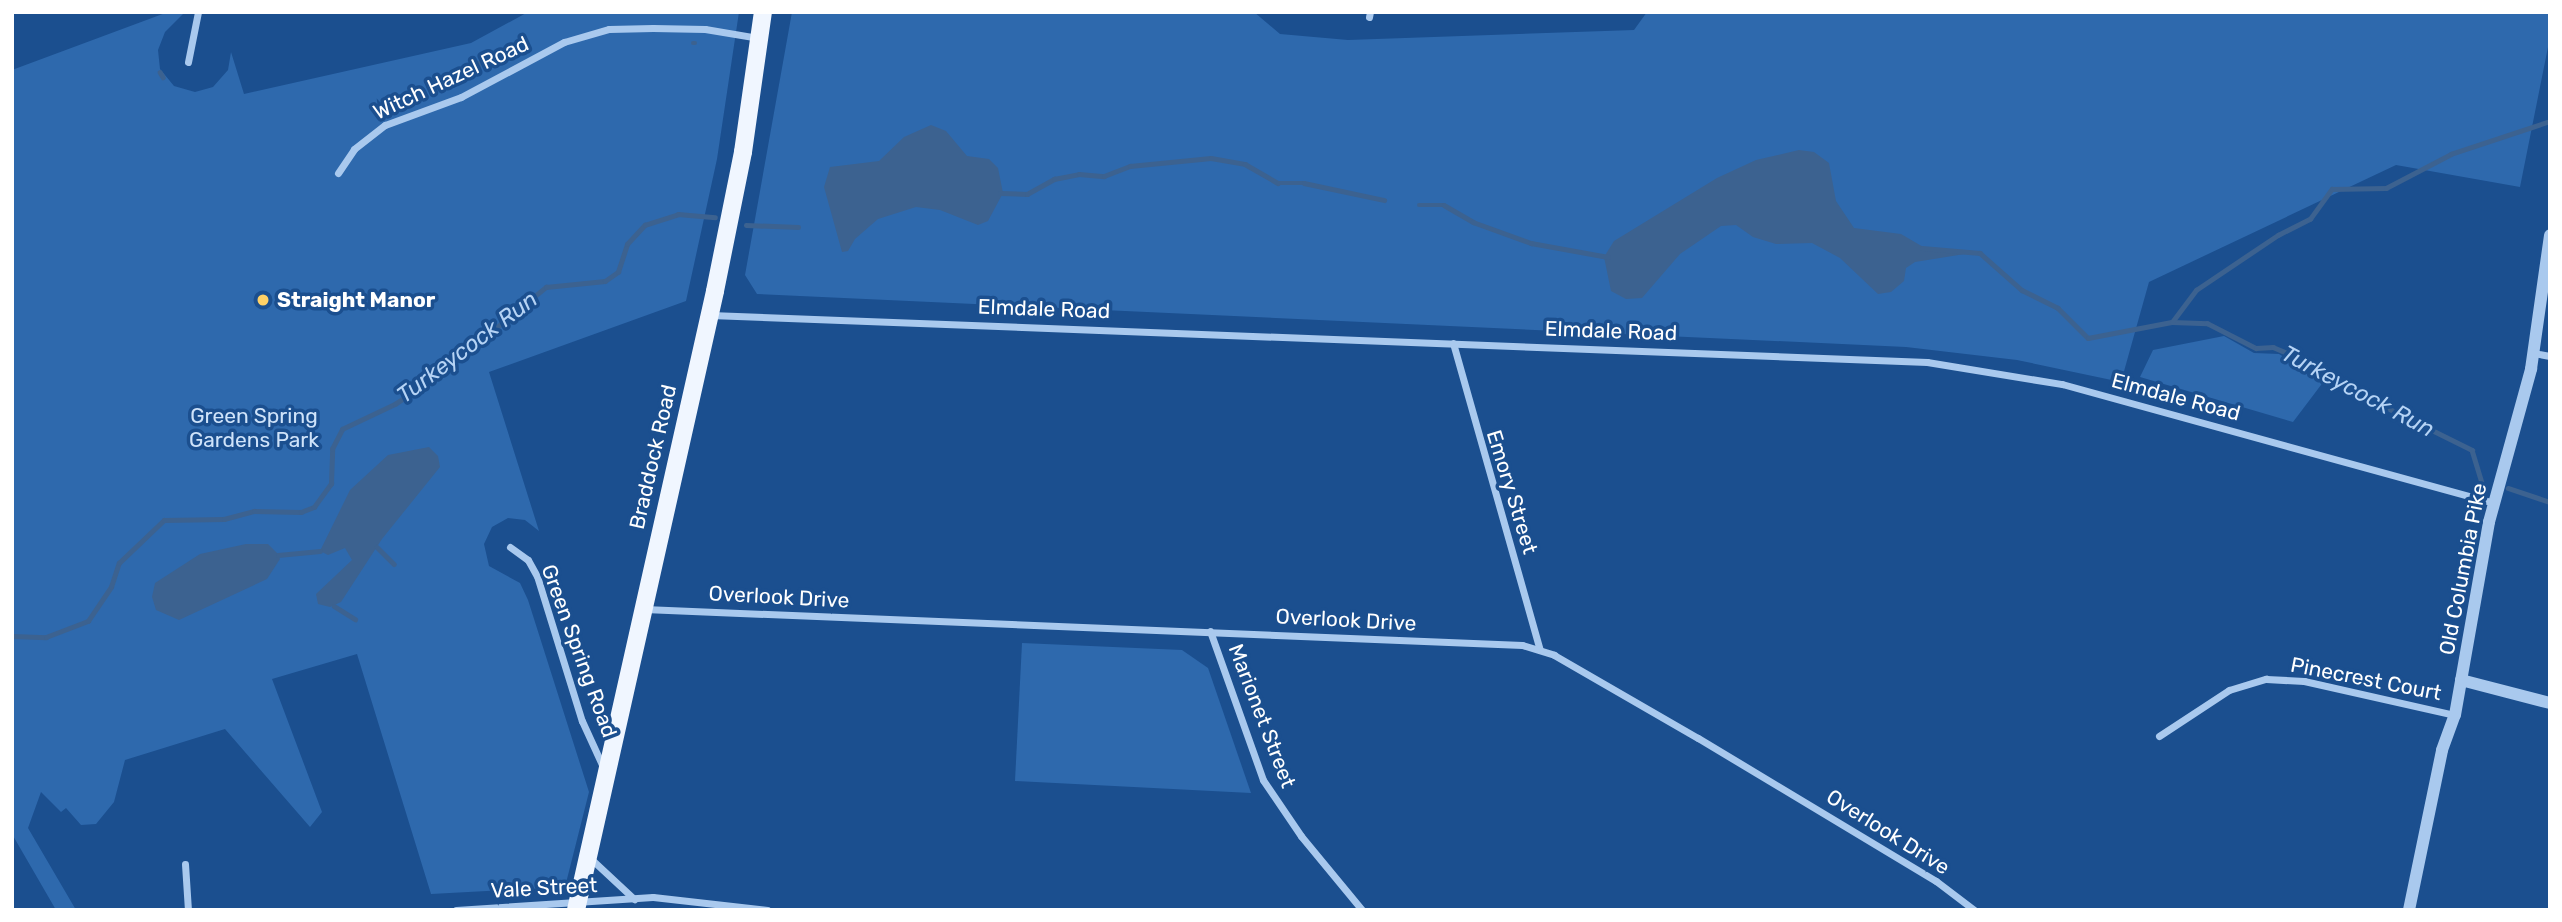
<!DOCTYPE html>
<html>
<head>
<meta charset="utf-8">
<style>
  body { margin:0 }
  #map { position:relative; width:2562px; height:922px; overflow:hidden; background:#1b4f8f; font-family:Rubik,sans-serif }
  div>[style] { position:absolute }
  .green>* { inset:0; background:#2e69ad }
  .water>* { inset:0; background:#3c6290 }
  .stream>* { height:4.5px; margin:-2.25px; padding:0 2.25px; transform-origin:2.25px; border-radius:2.25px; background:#3c6290 }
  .minor>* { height:7px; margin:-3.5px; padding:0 3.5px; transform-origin:3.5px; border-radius:3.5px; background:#a9c9ee }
  .tertiary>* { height:12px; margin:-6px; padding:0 6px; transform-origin:6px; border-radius:6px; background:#a9c9ee }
  .primary>* { height:18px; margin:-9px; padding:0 9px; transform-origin:9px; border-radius:9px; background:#f0f6ff }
  .dots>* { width:19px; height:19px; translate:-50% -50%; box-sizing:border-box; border:4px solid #1b4f8f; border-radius:50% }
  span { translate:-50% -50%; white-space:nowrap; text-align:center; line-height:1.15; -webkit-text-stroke:7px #1b4f8f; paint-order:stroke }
  .street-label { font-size:21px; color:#fff }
  .poi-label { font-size:21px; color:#fff; font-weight:700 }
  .left { translate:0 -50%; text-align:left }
  .park-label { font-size:21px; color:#cfe3fa }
  .water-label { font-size:23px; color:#b5d3f5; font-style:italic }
  .frame { position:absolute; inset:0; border:14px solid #fff; pointer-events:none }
</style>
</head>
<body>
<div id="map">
  <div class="green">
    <i style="clip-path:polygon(168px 12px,185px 12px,165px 32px,158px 50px,160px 69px,174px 86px,195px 92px,213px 87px,228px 70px,231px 52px,244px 94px,471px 43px,528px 12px,739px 12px,717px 159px,686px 301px,489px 372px,539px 531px,525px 520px,508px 518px,492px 527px,484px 544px,489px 566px,520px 583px,528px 600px,589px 792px,565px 887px,431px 894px,357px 654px,272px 679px,322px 812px,310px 827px,225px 729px,125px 760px,114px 802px,96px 824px,81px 825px,66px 808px,61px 812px,41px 792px,28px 828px,76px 910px,56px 910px,12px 834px,12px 70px)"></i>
    <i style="clip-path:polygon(792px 12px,1254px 12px,1280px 34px,1348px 40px,1634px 30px,1647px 12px,2550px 12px,2550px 37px,2520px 187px,2396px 165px,2149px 282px,2121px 382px,2017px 360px,1906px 347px,757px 294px,745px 275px)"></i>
    <i style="clip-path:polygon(2224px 336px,2254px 353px,2279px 354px,2324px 381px,2293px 422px,2140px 377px,2153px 350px)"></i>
    <i style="clip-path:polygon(1022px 643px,1182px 650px,1208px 668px,1251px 793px,1015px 781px)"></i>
  </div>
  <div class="water">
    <i style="clip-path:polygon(931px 125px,946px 131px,967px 156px,989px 159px,998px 168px,1003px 193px,988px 221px,978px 225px,940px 210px,916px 207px,878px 219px,855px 239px,848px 251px,842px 252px,824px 187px,830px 167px,879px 161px,904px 137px)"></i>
    <i style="clip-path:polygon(1799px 150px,1814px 152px,1829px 163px,1836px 201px,1854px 228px,1901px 234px,1925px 248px,1971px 253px,1915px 262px,1906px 268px,1904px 281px,1891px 292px,1878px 294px,1840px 258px,1812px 243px,1776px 244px,1753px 237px,1736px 225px,1721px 226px,1680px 254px,1642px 298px,1626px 299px,1611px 291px,1604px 257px,1614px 241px,1717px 178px,1756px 160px)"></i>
    <i style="clip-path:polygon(429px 447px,438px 456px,440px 467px,382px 539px,341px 602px,330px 607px,318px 604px,316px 594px,352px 560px,345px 548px,328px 555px,320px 551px,350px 490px,388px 455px)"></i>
    <i style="clip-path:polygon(246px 544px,268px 544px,277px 553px,280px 559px,267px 579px,179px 620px,156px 610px,152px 597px,155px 583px,200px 554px)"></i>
  </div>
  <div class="stream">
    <i style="left:693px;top:43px;width:2px"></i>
    <i style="left:478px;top:63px;width:5px;rotate:79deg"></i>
    <i style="left:160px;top:72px;width:6px;rotate:59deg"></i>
    <i style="left:1000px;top:193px;width:27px;rotate:2deg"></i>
    <i style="left:1027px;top:194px;width:31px;rotate:-29deg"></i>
    <i style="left:1054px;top:179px;width:25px;rotate:-11deg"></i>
    <i style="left:1079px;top:174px;width:25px;rotate:5deg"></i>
    <i style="left:1104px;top:176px;width:28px;rotate:-21deg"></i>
    <i style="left:1130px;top:166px;width:81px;rotate:-5.6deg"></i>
    <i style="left:1211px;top:158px;width:35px;rotate:10deg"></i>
    <i style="left:1245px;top:164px;width:38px;rotate:30deg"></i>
    <i style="left:1278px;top:183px;width:26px"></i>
    <i style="left:1304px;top:183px;width:82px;rotate:12deg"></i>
    <i style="left:1419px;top:205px;width:25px"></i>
    <i style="left:1444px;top:205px;width:34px;rotate:30deg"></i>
    <i style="left:1473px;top:222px;width:62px;rotate:19.9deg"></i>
    <i style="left:1531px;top:243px;width:78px;rotate:10.3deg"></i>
    <i style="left:746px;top:225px;width:52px;rotate:2.2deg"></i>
    <i style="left:1922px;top:248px;width:58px;rotate:4.9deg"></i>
    <i style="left:1980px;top:253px;width:56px;rotate:41.4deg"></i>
    <i style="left:2022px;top:290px;width:40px;rotate:26.6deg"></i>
    <i style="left:2058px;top:308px;width:42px;rotate:45deg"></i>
    <i style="left:2088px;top:338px;width:86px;rotate:-10.8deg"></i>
    <i style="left:2172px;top:322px;width:35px;rotate:2deg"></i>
    <i style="left:2207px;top:323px;width:55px;rotate:27deg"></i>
    <i style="left:2256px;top:348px;width:17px;rotate:-3deg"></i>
    <i style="left:2273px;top:347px;width:23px;rotate:23deg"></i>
    <i style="left:2294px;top:356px;width:33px;rotate:35deg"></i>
    <i style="left:2321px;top:375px;width:169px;rotate:26.4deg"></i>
    <i style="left:2472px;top:450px;width:37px;rotate:73deg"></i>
    <i style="left:2172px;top:322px;width:40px;rotate:-53deg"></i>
    <i style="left:2196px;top:290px;width:99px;rotate:-33.9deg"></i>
    <i style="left:2278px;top:235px;width:36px;rotate:-27deg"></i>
    <i style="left:2310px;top:219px;width:37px;rotate:-54deg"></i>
    <i style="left:2332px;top:189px;width:54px;rotate:-1.1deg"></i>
    <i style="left:2386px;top:188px;width:73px;rotate:-27.6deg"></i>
    <i style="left:2451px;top:154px;width:104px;rotate:-18.4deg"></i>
    <i style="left:2508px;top:488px;width:44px;rotate:18.4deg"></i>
    <i style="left:377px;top:547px;width:24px;rotate:45deg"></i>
    <i style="left:278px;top:555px;width:42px;rotate:-5.4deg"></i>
    <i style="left:334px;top:606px;width:25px;rotate:32deg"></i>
    <i style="left:12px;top:636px;width:34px;rotate:2deg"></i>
    <i style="left:46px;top:637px;width:45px;rotate:-20.9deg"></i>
    <i style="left:88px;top:621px;width:41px;rotate:-55.9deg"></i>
    <i style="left:111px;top:587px;width:25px;rotate:-72deg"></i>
    <i style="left:119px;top:563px;width:62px;rotate:-43.7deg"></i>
    <i style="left:164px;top:520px;width:60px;rotate:-1deg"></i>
    <i style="left:224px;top:519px;width:31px;rotate:-15deg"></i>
    <i style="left:254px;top:511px;width:47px;rotate:1.2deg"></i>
    <i style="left:301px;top:512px;width:14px;rotate:-21deg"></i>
    <i style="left:314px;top:507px;width:29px;rotate:-54deg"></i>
    <i style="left:331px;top:484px;width:35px;rotate:-88deg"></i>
    <i style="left:332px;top:449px;width:22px;rotate:-63deg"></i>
    <i style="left:342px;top:429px;width:59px;rotate:-25.3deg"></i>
    <i style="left:395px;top:404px;width:49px;rotate:-33.4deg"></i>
    <i style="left:436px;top:377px;width:142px;rotate:-39.3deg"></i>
    <i style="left:546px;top:287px;width:59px;rotate:-5.8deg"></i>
    <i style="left:605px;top:281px;width:16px;rotate:-35deg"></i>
    <i style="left:618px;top:272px;width:29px;rotate:-72deg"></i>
    <i style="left:627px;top:244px;width:26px;rotate:-47deg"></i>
    <i style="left:645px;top:225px;width:35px;rotate:-18deg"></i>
    <i style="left:678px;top:214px;width:37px;rotate:5deg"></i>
  </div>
  <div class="minor">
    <i style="left:1369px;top:17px;width:5px;rotate:-79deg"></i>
    <i style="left:188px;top:62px;width:51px;rotate:-78.7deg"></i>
    <i style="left:338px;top:173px;width:29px;rotate:-56deg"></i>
    <i style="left:354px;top:149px;width:39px;rotate:-38deg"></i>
    <i style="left:385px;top:125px;width:81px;rotate:-20.2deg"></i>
    <i style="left:461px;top:97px;width:117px;rotate:-28.1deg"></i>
    <i style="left:564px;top:42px;width:47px;rotate:-16.1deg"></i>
    <i style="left:609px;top:29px;width:44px;rotate:-1.3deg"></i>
    <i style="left:653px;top:28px;width:52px;rotate:1.1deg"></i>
    <i style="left:705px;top:29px;width:55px;rotate:9.5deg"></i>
    <i style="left:710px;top:315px;width:1218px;rotate:2.21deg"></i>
    <i style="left:1927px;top:362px;width:137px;rotate:9.3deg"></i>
    <i style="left:2062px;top:384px;width:447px;rotate:15.4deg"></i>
    <i style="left:1453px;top:343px;width:319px;rotate:74.2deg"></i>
    <i style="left:2534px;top:353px;width:16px;rotate:11deg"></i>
    <i style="left:510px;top:547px;width:22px;rotate:36deg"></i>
    <i style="left:528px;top:560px;width:18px;rotate:61deg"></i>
    <i style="left:537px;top:576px;width:152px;rotate:72.8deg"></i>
    <i style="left:582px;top:721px;width:53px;rotate:65.4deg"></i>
    <i style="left:644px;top:609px;width:879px;rotate:2.35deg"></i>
    <i style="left:1522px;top:645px;width:34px;rotate:17deg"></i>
    <i style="left:1554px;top:655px;width:166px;rotate:30deg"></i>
    <i style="left:1698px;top:738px;width:278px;rotate:31deg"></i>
    <i style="left:1936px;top:881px;width:48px;rotate:37.3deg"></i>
    <i style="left:1210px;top:631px;width:158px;rotate:70.4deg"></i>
    <i style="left:1263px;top:780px;width:68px;rotate:55.8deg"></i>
    <i style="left:1301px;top:836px;width:96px;rotate:50.5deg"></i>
    <i style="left:2159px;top:736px;width:84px;rotate:-33.3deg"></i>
    <i style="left:2229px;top:690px;width:39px;rotate:-17deg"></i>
    <i style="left:2266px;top:679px;width:38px;rotate:3deg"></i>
    <i style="left:2304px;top:681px;width:155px;rotate:12.7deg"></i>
    <i style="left:589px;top:857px;width:62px;rotate:43deg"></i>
    <i style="left:185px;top:864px;width:46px;rotate:86.3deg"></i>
    <i style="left:456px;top:910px;width:197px;rotate:-3.8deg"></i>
    <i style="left:653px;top:897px;width:115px;rotate:6.5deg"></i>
  </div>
  <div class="tertiary">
    <i style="left:2461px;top:680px;width:92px;rotate:14.5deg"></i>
    <i style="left:2409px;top:910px;width:163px;rotate:-78.3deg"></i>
    <i style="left:2442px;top:750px;width:37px;rotate:-70deg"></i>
    <i style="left:2455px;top:715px;width:196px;rotate:-80deg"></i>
    <i style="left:2489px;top:522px;width:159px;rotate:-74.6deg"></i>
    <i style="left:2531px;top:369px;width:135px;rotate:-81.9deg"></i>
  </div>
  <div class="primary">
    <i style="left:576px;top:910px;width:634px;rotate:-77.34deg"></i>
    <i style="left:715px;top:291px;width:142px;rotate:-78.6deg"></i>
    <i style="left:743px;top:152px;width:141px;rotate:-81.9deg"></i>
  </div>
  <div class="dots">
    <i style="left:263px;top:300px;background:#ffd166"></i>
  </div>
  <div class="street-label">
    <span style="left:451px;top:78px;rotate:-25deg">Witch Hazel Road</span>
    <span style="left:1044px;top:309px;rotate:2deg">Elmdale Road</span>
    <span style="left:1611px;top:331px;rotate:2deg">Elmdale Road</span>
    <span style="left:2176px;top:397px;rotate:15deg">Elmdale Road</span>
    <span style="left:653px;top:457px;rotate:-77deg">Braddock Road</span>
    <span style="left:1512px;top:492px;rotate:73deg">Emory Street</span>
    <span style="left:2463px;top:569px;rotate:-79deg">Old Columbia Pike</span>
    <span style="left:779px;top:597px;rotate:3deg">Overlook Drive</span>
    <span style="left:1346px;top:620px;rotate:3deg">Overlook Drive</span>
    <span style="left:579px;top:651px;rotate:70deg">Green Spring Road</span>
    <span style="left:2366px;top:679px;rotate:11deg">Pinecrest Court</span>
    <span style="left:1262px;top:716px;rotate:69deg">Marionet Street</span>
    <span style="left:1888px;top:832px;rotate:32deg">Overlook Drive</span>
    <span style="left:544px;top:888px;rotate:-3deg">Vale Street</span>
  </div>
  <div class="poi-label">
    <span class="left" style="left:277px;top:300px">Straight Manor</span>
  </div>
  <div class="park-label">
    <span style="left:254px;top:428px">Green Spring<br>Gardens Park</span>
  </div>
  <div class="water-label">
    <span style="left:467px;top:347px;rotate:-37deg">Turkeycock Run</span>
    <span style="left:2358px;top:391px;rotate:28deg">Turkeycock Run</span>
  </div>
  <div class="frame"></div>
</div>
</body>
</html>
